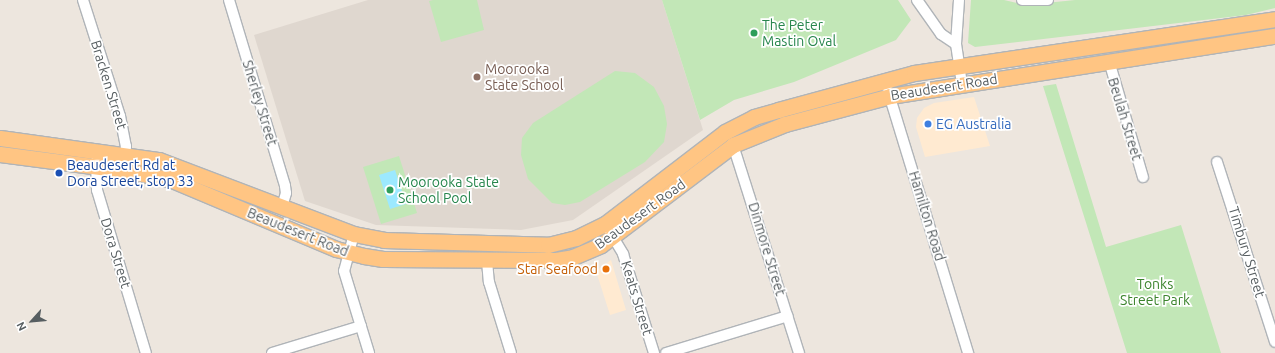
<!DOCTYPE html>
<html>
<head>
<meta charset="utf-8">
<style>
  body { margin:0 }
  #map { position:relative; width:1275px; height:353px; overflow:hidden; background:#ede6de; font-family:Ubuntu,sans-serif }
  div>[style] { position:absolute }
  .commercial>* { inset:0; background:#ffead1 }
  .education>* { inset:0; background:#dfd7cf }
  .green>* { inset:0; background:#c2e7b7 }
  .water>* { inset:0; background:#9ce9ff }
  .roads { filter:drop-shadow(1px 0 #b0b4b8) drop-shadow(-1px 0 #b0b4b8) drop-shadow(0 1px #b0b4b8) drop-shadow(0 -1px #b0b4b8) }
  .minor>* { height:10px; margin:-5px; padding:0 5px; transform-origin:5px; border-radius:5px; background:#fff }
  .highway>* { height:15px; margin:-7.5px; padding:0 7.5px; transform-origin:7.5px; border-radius:7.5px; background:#ffc583 }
  .dots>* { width:11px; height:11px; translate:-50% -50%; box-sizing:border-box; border:2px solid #fff; border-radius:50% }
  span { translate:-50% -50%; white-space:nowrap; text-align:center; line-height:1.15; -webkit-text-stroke:3.5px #fff; paint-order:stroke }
  .leisure-label { font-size:14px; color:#27864d }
  .left { translate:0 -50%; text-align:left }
  .education-label { font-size:14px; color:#785e54 }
  .street-label { font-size:14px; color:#575e61 }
  .shop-label { font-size:14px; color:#366cbe }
  .transit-label { font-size:14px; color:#164399 }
  .food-label { font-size:14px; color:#c56008 }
  .right { translate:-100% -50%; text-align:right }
  .park-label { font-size:14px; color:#3b842c }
  .north { position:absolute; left:12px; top:301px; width:40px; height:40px; -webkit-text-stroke:3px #fff; paint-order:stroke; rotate:243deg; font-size:11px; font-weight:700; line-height:16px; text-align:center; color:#575e61 }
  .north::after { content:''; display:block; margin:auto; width:14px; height:18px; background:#575e61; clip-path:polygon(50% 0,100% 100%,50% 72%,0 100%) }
</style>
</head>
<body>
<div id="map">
  <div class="commercial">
    <i style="clip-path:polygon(974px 97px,990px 146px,925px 157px,916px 127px,917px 118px,924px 108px,934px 103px)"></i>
    <i style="clip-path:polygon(611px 260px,626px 310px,610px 315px,596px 271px)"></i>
  </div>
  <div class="education">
    <i style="clip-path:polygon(368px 0,662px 0,703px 130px,573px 220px,521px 230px,376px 225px,305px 201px,254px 35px)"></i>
  </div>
  <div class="green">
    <i style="clip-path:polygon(433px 0,477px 0,484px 30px,441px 42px,429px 1px)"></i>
    <i style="clip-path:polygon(662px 0,898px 0,911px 20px,896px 40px,794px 82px,734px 100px,700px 120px)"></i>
    <i style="clip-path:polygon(971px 0,1004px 0,1026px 5px,1075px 0,1275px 0,1275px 8px,1246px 15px,975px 47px,968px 43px)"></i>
    <i style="clip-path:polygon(615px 71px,635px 73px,654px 87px,664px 106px,667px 124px,664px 142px,645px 162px,580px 202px,565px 205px,552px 203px,528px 179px,521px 155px,522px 138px,533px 123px)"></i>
    <i style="clip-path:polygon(1056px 84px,1106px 247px,1181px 225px,1221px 353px,1127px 353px,1043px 86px)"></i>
    <i style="clip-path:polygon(399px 156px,417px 213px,381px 224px,363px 167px)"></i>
  </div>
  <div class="water">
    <i style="clip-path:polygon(395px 170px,406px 204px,390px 209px,379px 175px)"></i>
  </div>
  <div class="roads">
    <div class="minor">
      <i style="left:83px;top:0;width:122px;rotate:72.3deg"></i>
      <i style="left:120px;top:116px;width:31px;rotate:79deg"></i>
      <i style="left:126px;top:146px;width:16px;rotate:97deg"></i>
      <i style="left:229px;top:0;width:194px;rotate:73.2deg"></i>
      <i style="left:285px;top:186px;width:7px;rotate:82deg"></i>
      <i style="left:286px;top:193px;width:15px;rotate:106deg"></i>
      <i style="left:917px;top:0;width:42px;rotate:54.8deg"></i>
      <i style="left:941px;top:34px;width:18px;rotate:34deg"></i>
      <i style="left:959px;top:0;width:44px;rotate:93.9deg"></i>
      <i style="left:956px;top:44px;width:40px;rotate:81.5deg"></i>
      <i style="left:1022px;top:0;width:26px"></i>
      <i style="left:1109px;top:61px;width:121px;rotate:73.7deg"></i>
      <i style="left:888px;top:91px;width:274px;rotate:73deg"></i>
      <i style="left:733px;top:145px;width:218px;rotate:72.4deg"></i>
      <i style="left:96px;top:161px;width:29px;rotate:88deg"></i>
      <i style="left:97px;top:190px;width:170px;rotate:73.3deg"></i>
      <i style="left:1217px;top:162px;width:189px;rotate:72.1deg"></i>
      <i style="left:610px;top:232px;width:26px;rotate:59deg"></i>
      <i style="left:623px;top:254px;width:104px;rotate:72.6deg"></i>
      <i style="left:354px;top:234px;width:38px;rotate:105deg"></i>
      <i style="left:344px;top:271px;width:86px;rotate:73deg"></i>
      <i style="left:487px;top:261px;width:21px;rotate:85deg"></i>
      <i style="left:489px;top:282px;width:74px;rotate:72.8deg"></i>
      <i style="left:272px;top:353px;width:93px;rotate:-16.9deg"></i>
      <i style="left:666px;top:353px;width:127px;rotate:-16.9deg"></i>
    </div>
    <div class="highway">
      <i style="left:0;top:138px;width:161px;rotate:7.9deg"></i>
      <i style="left:159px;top:160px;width:209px;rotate:20.8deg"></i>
      <i style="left:354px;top:234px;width:31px;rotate:11deg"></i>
      <i style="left:384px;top:240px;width:164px;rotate:1.7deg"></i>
      <i style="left:548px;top:245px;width:29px;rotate:-14deg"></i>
      <i style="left:576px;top:238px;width:32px;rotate:-26deg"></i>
      <i style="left:605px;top:224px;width:151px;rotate:-37.5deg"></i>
      <i style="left:725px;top:132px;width:33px;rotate:-27deg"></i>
      <i style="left:754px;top:117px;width:25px;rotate:-16deg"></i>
      <i style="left:778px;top:110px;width:141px;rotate:-15.2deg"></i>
      <i style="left:914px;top:73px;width:365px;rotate:-8.5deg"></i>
      <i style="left:0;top:154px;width:124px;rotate:7.4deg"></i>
      <i style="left:123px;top:170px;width:50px;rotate:11.5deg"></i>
      <i style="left:172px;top:180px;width:178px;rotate:22.8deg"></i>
      <i style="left:336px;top:249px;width:29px;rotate:14deg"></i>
      <i style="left:364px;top:256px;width:19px;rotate:9deg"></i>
      <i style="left:383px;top:259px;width:173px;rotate:0.3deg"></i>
      <i style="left:556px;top:260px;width:17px;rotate:-10deg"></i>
      <i style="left:573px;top:257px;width:30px;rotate:-23deg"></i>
      <i style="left:601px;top:245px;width:166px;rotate:-37.1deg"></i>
      <i style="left:733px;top:145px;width:56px;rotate:-22deg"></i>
      <i style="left:785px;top:124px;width:109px;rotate:-14.9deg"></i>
      <i style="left:890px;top:96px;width:390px;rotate:-8.9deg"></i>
    </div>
  </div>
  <div class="dots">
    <i style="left:754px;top:33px;background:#2e9e5b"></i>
    <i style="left:477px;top:77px;background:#8d6e63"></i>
    <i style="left:928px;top:124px;background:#3f7fe0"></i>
    <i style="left:59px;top:173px;background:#1a4fb4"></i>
    <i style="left:390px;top:190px;background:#2e9e5b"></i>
    <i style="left:606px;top:269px;background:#e8710a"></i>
  </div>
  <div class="leisure-label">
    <span class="left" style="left:762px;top:33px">The Peter<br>Mastin Oval</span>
    <span class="left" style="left:398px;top:190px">Moorooka State<br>School Pool</span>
  </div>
  <div class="education-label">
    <span class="left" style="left:485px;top:77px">Moorooka<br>State School</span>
  </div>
  <div class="street-label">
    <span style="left:109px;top:85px;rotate:73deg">Bracken Street</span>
    <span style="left:944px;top:87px;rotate:-9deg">Beaudesert Road</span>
    <span style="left:260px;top:103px;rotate:73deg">Sherley Street</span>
    <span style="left:1125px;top:119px;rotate:73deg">Beulah Street</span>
    <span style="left:640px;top:214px;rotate:-36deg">Beaudesert Road</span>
    <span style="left:927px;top:216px;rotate:73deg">Hamilton Road</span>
    <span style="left:298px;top:232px;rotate:22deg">Beaudesert Road</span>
    <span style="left:767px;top:249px;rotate:73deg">Dinmore Street</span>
    <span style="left:1247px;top:252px;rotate:73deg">Timbury Street</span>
    <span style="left:116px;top:253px;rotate:73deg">Dora Street</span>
    <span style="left:637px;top:298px;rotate:73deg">Keats Street</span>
  </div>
  <div class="shop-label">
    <span class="left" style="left:936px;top:124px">EG Australia</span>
  </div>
  <div class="transit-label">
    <span class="left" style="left:67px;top:173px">Beaudesert Rd at<br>Dora Street, stop 33</span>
  </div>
  <div class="food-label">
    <span class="right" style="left:598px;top:269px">Star Seafood</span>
  </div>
  <div class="park-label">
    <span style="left:1155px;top:292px">Tonks<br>Street Park</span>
  </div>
  <div class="north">N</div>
</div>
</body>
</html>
